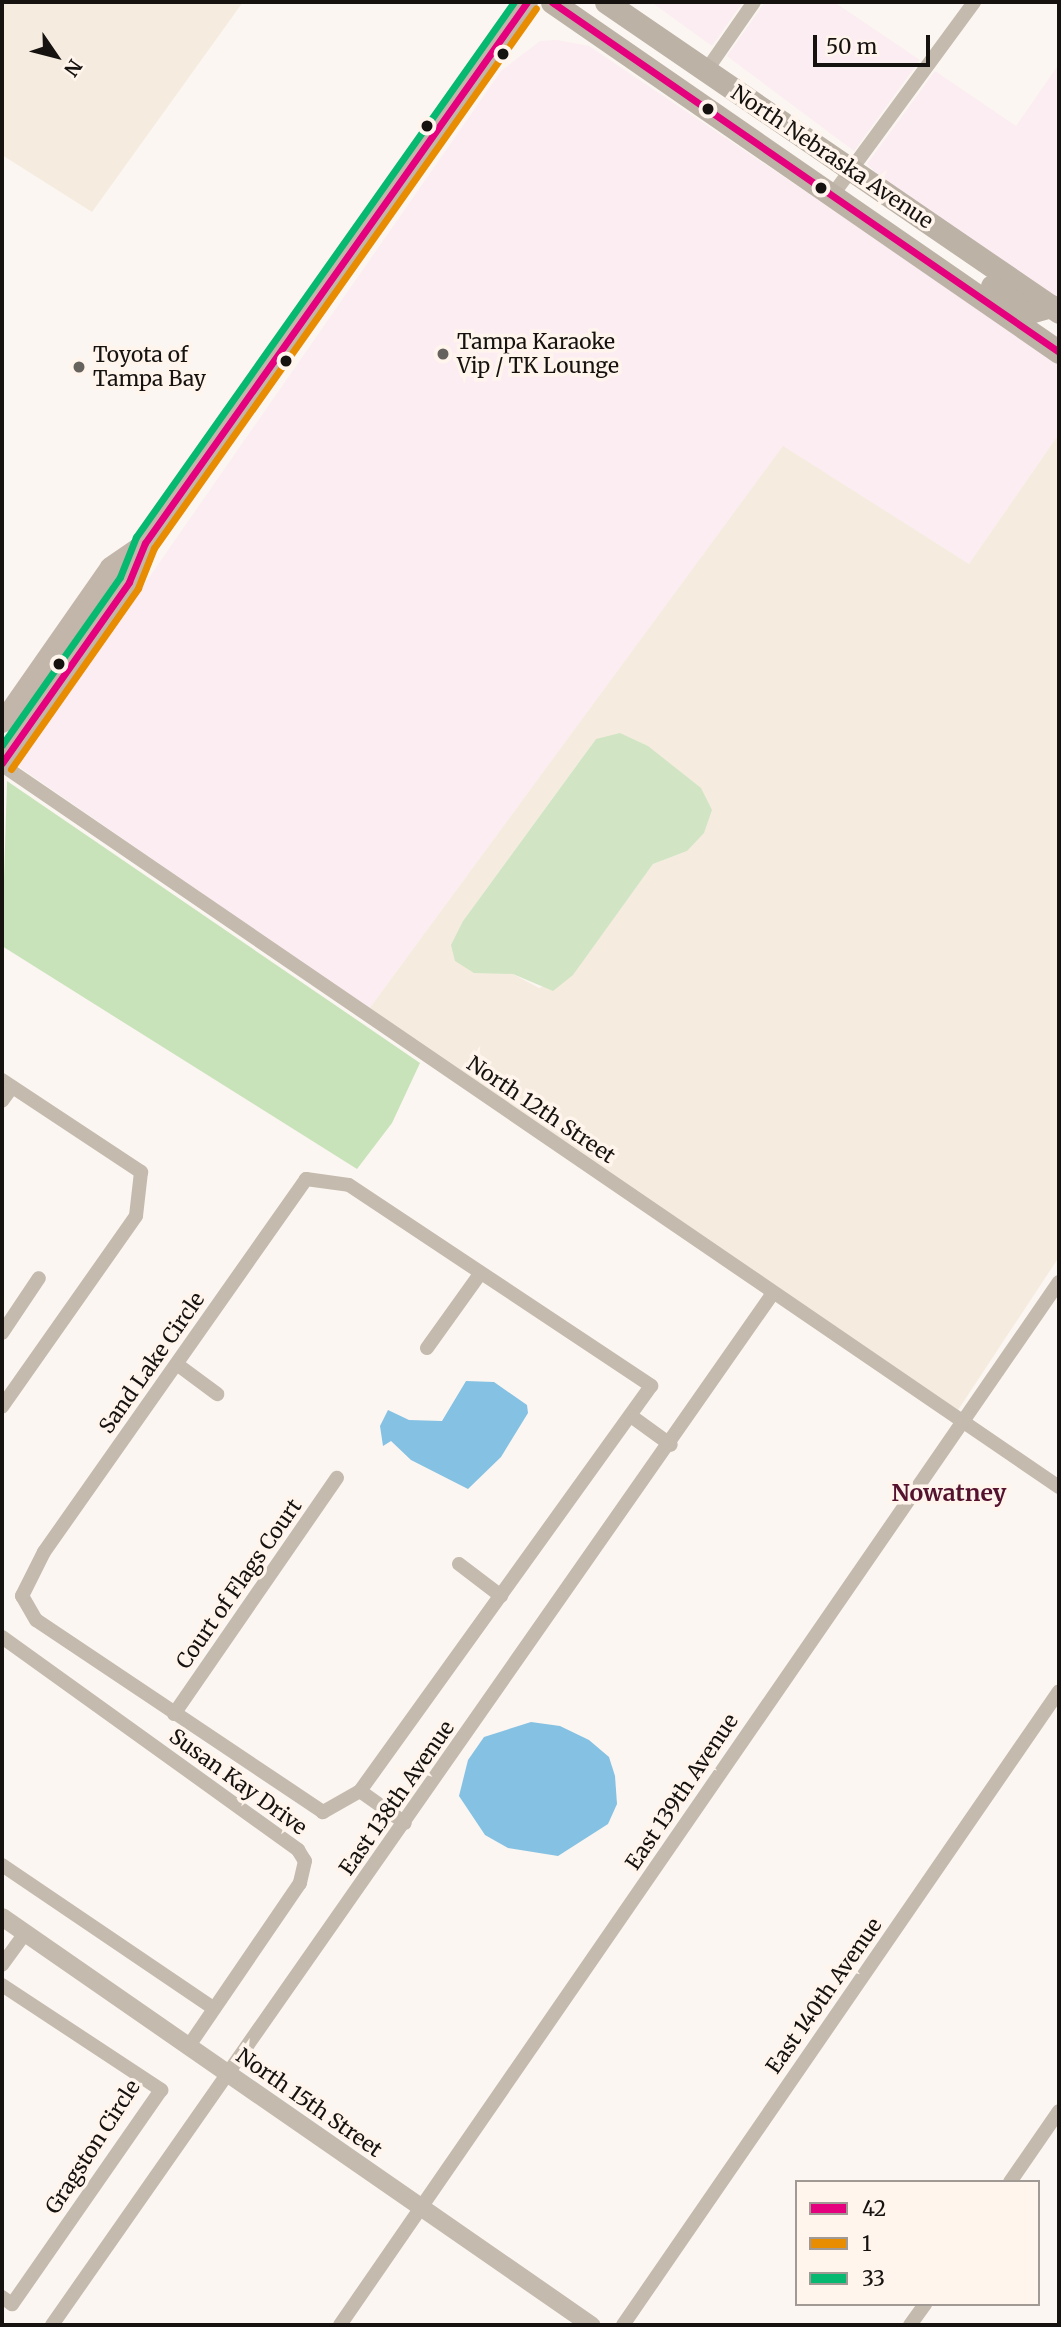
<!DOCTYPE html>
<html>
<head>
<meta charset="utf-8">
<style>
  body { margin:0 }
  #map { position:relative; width:1061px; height:2327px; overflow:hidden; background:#fbf6f1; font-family:Merriweather,serif }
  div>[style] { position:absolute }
  .commercial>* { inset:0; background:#fcedf2 }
  .industrial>* { inset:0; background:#f5ecdf }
  .green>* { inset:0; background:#d1e5c4 }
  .forest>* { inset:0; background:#c8e3b9 }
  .water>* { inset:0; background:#85c1e3 }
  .minor>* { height:14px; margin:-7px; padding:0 7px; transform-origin:7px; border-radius:7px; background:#c4baae }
  .tertiary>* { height:18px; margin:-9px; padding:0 9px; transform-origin:9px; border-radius:9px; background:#c4baae }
  .secondary>* { height:21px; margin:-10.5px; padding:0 10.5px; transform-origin:10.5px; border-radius:10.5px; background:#c2b6aa }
  .primary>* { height:23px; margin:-11.5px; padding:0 11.5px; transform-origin:11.5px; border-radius:11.5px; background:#bcb2a6 }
  .bus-1>* { height:7px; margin:-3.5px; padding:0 3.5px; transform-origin:3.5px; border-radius:3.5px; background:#e5007d }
  .bus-2>* { height:7px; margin:-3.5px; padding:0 3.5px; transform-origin:3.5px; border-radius:3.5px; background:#e88c02 }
  .bus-3>* { height:7px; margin:-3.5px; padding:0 3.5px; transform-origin:3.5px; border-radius:3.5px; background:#06b870 }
  .dots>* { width:19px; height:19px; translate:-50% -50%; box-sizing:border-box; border:4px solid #fff5ed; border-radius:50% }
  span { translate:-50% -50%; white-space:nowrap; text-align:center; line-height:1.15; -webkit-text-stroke:7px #fff5ed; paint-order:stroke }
  .street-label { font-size:21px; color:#15120f }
  .poi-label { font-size:21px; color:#15120f }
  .left { translate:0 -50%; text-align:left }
  .neighbourhood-label { font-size:23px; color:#54122f; font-weight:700 }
  .frame { position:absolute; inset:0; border:4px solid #15120f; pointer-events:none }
  .legend { position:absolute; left:795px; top:2180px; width:245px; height:126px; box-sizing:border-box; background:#fff5ed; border:2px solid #a19a94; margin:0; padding:9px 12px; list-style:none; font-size:21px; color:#15120f }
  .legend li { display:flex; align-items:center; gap:14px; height:35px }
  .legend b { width:35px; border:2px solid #a19a94 }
  .north { position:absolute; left:21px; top:21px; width:70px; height:70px; -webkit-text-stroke:5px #fff5ed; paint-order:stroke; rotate:125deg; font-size:19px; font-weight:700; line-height:28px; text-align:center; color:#15120f }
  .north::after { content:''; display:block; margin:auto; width:24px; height:32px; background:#15120f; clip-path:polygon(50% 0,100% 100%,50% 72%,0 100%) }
  .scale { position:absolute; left:813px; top:35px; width:117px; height:32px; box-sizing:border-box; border:4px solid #15120f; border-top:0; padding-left:9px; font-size:21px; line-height:24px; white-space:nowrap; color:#15120f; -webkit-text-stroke:5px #fff5ed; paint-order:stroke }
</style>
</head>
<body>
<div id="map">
  <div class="commercial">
    <i style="clip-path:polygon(651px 2px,743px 2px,712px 46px)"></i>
    <i style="clip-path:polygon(765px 2px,834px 2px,920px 60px,854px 151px,727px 56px)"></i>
    <i style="clip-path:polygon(557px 40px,589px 46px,1059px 362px,1059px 434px,969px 564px,783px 447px,369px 1009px,18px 766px,501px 71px,540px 41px)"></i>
    <i style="clip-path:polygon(1059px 64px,1059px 302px,893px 189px,867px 164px,935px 71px,1016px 126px)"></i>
  </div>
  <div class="industrial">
    <i style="clip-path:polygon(2px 2px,243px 2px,92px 212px,2px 155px)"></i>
    <i style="clip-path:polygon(evenodd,1059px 434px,1059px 1257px,958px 1410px,369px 1009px,783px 446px,969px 564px,1059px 434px,596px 739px,687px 851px,653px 864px,573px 974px,539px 988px,513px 974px,463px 921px,596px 739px)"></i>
  </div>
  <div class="green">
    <i style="clip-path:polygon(620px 733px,648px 746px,701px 788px,712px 810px,704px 833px,687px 851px,653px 864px,573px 975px,553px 991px,513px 974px,474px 973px,455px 961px,451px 945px,463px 921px,596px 739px)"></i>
  </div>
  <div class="forest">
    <i style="clip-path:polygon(7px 781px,420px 1063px,392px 1123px,357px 1169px,2px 946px)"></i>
  </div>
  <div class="water">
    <i style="clip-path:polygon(466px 1381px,494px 1382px,527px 1405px,528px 1413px,501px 1457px,468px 1489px,411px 1460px,391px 1441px,383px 1446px,380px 1426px,388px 1410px,409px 1420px,442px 1421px)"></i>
    <i style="clip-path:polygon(531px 1722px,560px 1726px,589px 1740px,609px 1757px,615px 1776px,617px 1804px,608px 1824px,558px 1856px,508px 1848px,485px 1835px,459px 1796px,468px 1760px,484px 1737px)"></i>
  </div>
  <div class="minor">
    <i style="left:706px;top:71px;width:84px;rotate:-55.2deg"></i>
    <i style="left:831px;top:197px;width:242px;rotate:-53.7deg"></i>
    <i style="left:2px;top:765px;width:1280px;rotate:34.34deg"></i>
    <i style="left:2px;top:1080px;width:167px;rotate:33.5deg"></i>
    <i style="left:141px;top:1172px;width:44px;rotate:96.5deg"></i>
    <i style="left:136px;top:1216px;width:233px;rotate:125.1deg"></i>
    <i style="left:2px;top:1101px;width:17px;rotate:-54deg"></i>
    <i style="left:306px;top:1179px;width:43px;rotate:7.9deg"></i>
    <i style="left:349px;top:1185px;width:363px;rotate:33.6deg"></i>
    <i style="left:651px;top:1386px;width:499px;rotate:125.7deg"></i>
    <i style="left:360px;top:1791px;width:43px;rotate:150.4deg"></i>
    <i style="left:323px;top:1812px;width:345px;rotate:-146.2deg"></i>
    <i style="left:36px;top:1620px;width:28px;rotate:-120deg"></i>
    <i style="left:22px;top:1596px;width:49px;rotate:-63.4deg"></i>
    <i style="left:44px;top:1552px;width:456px;rotate:-54.9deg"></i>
    <i style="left:2px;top:1333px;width:66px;rotate:-56.1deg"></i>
    <i style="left:427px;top:1348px;width:91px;rotate:-54.4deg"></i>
    <i style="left:178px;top:1365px;width:49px;rotate:36.6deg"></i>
    <i style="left:631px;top:1416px;width:49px;rotate:35.9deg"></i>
    <i style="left:459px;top:1564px;width:53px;rotate:37.3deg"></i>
    <i style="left:2px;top:1637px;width:365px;rotate:35.7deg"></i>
    <i style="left:298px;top:1850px;width:13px;rotate:58deg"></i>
    <i style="left:305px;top:1861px;width:23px;rotate:103deg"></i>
    <i style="left:300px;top:1883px;width:199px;rotate:124.3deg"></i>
    <i style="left:174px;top:1714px;width:287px;rotate:-55.4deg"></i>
    <i style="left:360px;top:1791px;width:55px;rotate:35.4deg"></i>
    <i style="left:2px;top:1865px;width:255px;rotate:34.1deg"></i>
    <i style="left:2px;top:1965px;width:39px;rotate:-54deg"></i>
    <i style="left:2px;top:1985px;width:191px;rotate:33.4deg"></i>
    <i style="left:161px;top:2090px;width:261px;rotate:124.8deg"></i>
    <i style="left:12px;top:2304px;width:12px;rotate:-145deg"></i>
    <i style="left:1010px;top:2182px;width:86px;rotate:-55.4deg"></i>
    <i style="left:52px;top:2325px;width:1259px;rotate:-55.06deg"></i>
    <i style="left:340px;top:2325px;width:1267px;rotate:-55.42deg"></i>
    <i style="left:623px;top:2325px;width:769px;rotate:-55.48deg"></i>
    <i style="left:910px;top:2325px;width:26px;rotate:-54deg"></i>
  </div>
  <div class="tertiary">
    <i style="left:2px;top:1917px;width:717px;rotate:34.71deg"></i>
  </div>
  <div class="secondary">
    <i style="left:2px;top:722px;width:189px;rotate:-55.1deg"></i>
    <i style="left:110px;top:567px;width:42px;rotate:-34.4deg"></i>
    <i style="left:2px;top:763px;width:221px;rotate:-54.9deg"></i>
    <i style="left:129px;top:582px;width:42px;rotate:-67.7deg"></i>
    <i style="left:145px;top:543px;width:662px;rotate:-54.77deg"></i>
  </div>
  <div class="primary">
    <i style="left:552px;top:2px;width:616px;rotate:34.62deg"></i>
    <i style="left:606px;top:2px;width:549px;rotate:34.38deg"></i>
    <i style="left:992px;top:286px;width:46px;rotate:34.4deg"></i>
    <i style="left:1030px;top:312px;width:22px;rotate:-16deg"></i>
  </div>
  <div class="bus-1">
    <i style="left:552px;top:2px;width:616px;rotate:34.62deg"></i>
    <i style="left:2px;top:763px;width:221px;rotate:-54.9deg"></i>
    <i style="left:129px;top:582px;width:42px;rotate:-67.7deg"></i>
    <i style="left:145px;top:543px;width:662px;rotate:-54.77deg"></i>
  </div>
  <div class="bus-2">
    <i style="left:11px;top:769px;width:221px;rotate:-54.9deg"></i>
    <i style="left:138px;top:588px;width:43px;rotate:-68.2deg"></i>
    <i style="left:154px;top:548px;width:661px;rotate:-54.72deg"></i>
  </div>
  <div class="bus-3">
    <i style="left:2px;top:745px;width:205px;rotate:-54.9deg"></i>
    <i style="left:120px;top:577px;width:43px;rotate:-68.2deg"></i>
    <i style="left:136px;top:537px;width:655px;rotate:-54.76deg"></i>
  </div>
  <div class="dots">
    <i style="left:503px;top:54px;background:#15120f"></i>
    <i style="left:708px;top:109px;background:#15120f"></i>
    <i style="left:427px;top:126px;background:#15120f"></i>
    <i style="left:821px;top:188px;background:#15120f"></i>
    <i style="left:443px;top:354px;background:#66625e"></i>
    <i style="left:286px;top:361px;background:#15120f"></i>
    <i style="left:79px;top:367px;background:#66625e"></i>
    <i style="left:59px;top:664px;background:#15120f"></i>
  </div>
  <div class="street-label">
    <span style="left:832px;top:157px;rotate:34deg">North Nebraska Avenue</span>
    <span style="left:541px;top:1110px;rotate:34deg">North 12th Street</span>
    <span style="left:152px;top:1363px;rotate:-55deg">Sand Lake Circle</span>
    <span style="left:239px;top:1584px;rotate:-55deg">Court of Flags Court</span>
    <span style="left:238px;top:1782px;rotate:36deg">Susan Kay Drive</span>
    <span style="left:682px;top:1792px;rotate:-56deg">East 139th Avenue</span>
    <span style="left:397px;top:1798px;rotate:-55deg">East 138th Avenue</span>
    <span style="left:824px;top:1996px;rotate:-55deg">East 140th Avenue</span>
    <span style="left:309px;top:2103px;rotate:35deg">North 15th Street</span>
    <span style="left:93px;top:2147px;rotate:-57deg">Gragston Circle</span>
  </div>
  <div class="poi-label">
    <span class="left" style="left:457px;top:354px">Tampa Karaoke<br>Vip / TK Lounge</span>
    <span class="left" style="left:93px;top:367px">Toyota of<br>Tampa Bay</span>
  </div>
  <div class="neighbourhood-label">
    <span style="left:949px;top:1493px">Nowatney</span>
  </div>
  <div class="frame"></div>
  <ul class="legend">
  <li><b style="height:9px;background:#e5007d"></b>42</li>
  <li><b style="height:9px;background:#e88c02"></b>1</li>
  <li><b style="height:9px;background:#06b870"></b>33</li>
  </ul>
  <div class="north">N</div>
  <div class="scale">50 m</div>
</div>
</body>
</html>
